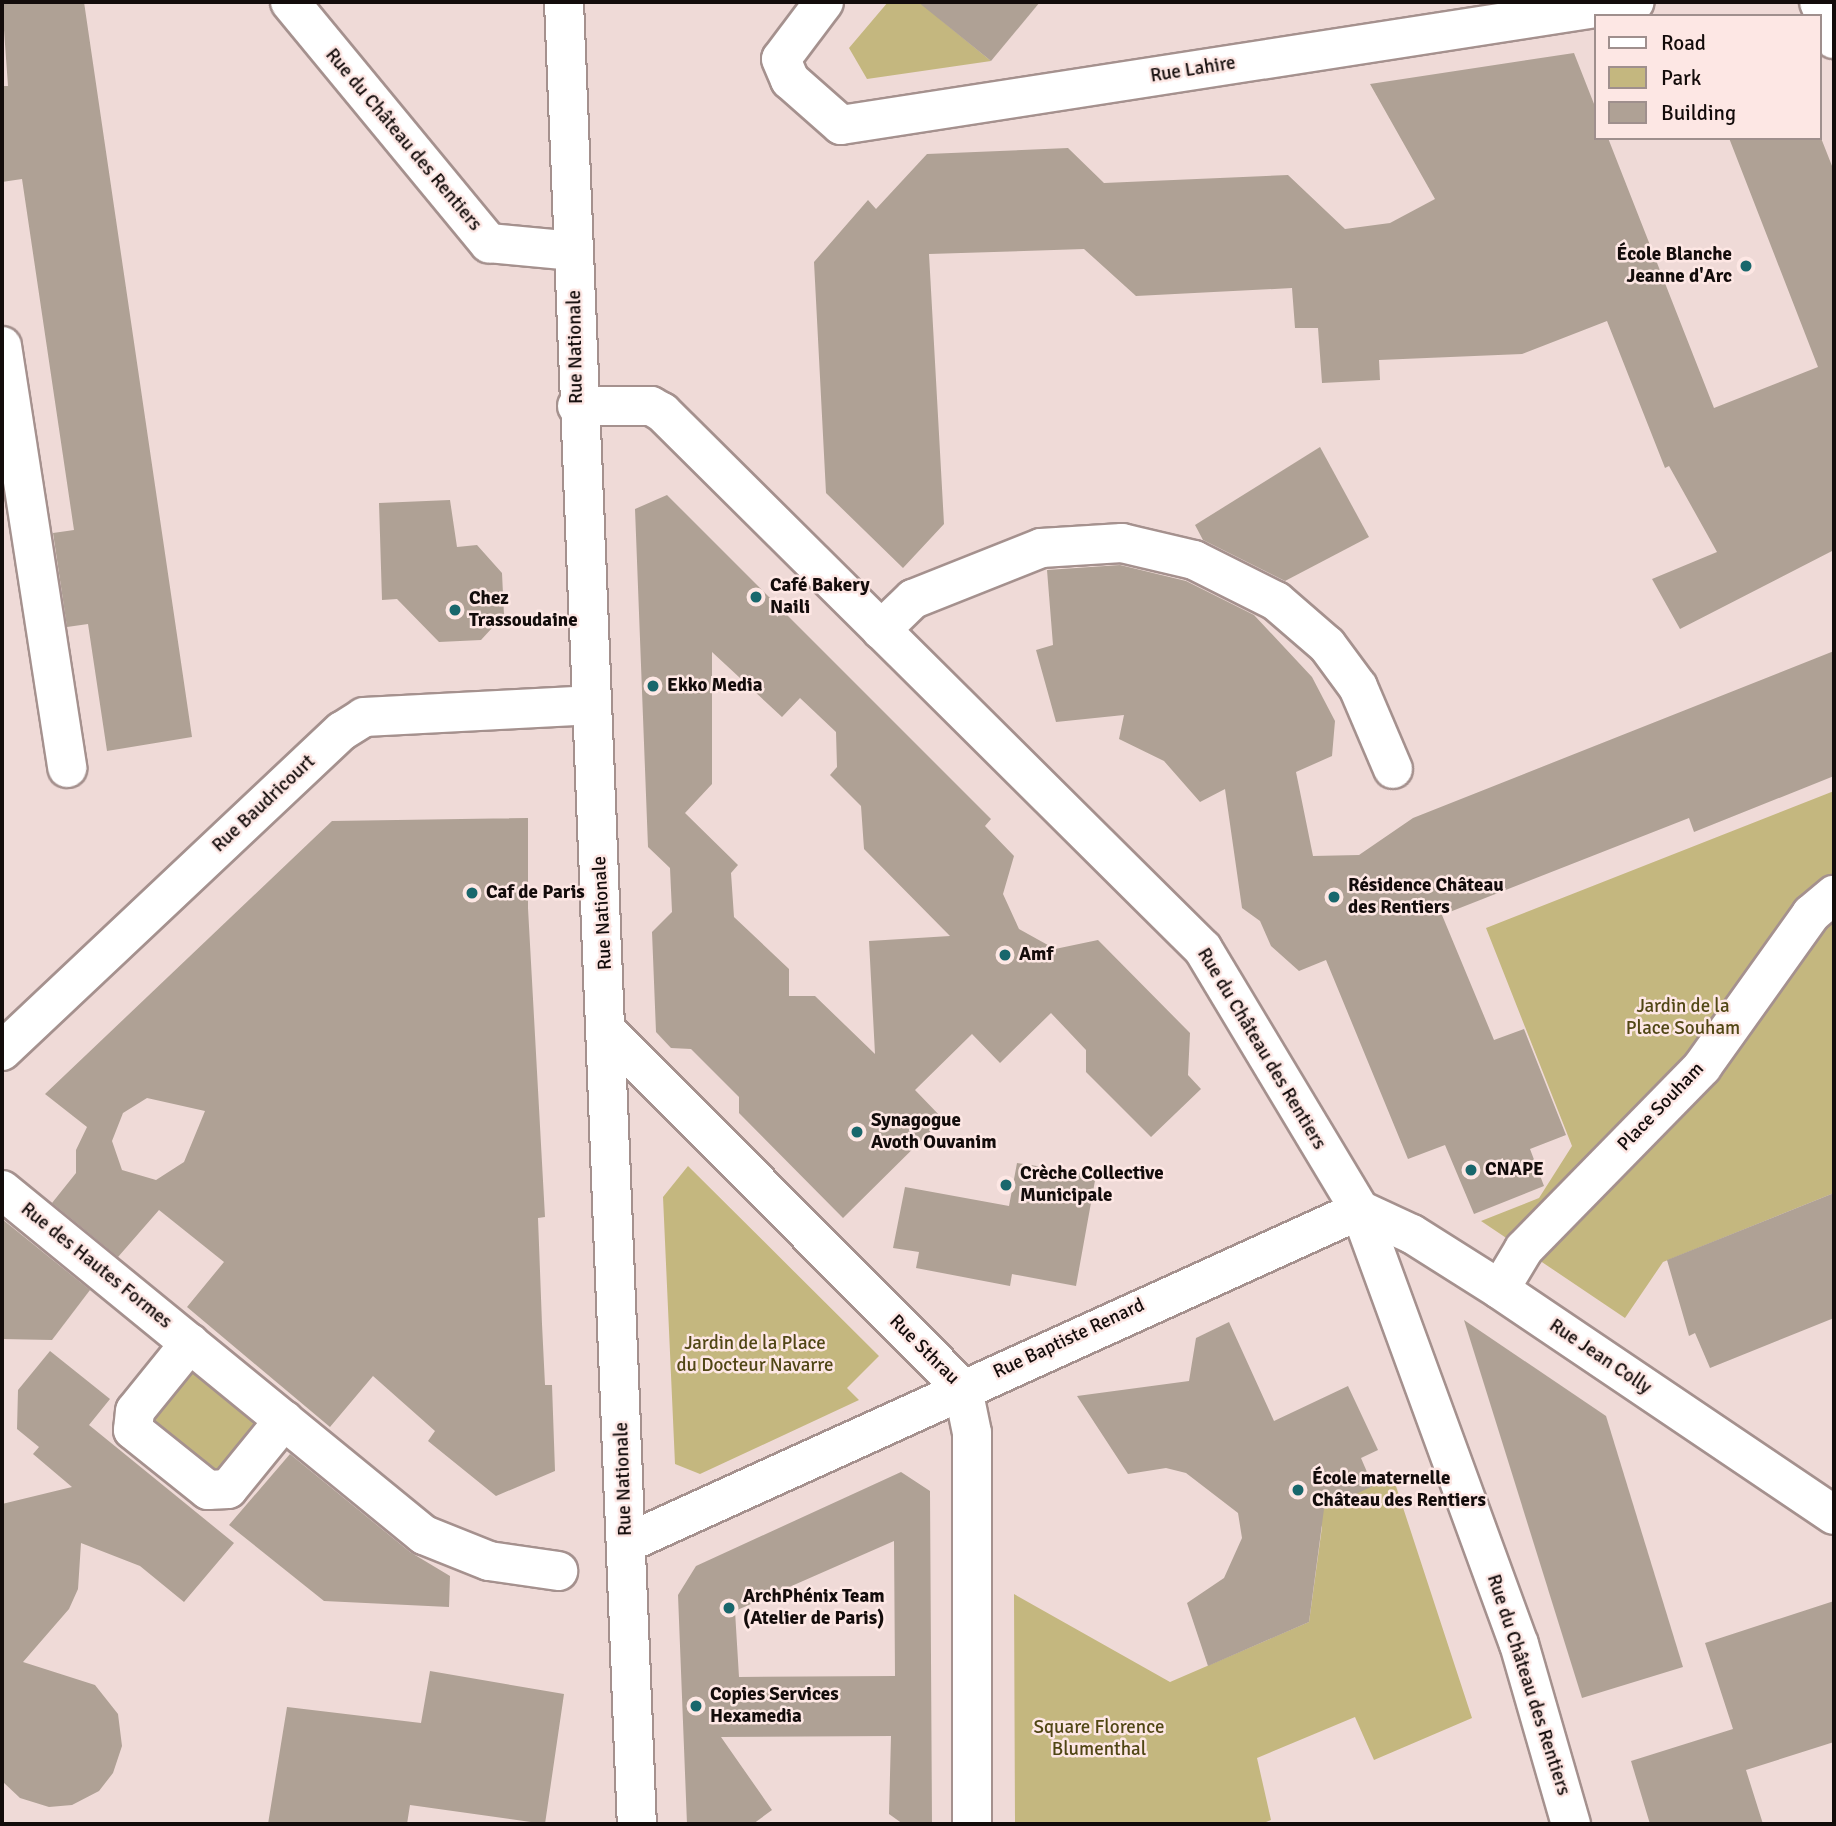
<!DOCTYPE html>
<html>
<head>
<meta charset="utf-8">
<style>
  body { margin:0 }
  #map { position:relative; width:1836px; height:1826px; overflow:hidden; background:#efdad7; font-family:Signika,sans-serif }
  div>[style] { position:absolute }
  .green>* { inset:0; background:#c4b77f }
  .building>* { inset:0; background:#afa195 }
  .roads { filter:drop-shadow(2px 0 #a5918e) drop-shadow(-2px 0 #a5918e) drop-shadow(0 2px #a5918e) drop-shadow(0 -2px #a5918e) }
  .minor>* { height:38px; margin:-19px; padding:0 19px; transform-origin:19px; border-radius:19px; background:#fff }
  .dots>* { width:19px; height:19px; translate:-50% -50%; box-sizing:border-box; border:4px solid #fde7e4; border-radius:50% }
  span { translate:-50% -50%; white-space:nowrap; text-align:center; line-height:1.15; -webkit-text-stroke:5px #fde7e4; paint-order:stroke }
  .street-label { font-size:19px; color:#130c0b }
  .poi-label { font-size:19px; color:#130c0b; font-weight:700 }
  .right { translate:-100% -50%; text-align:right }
  .left { translate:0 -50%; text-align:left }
  .park-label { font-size:19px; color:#504614 }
  .frame { position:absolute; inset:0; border:4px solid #130c0b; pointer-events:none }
  .legend { position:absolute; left:1594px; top:14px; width:228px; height:126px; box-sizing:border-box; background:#fde7e4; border:2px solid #9f8f8d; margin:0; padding:9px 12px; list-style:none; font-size:21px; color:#130c0b }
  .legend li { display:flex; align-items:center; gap:14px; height:35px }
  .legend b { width:35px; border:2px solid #9f8f8d }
</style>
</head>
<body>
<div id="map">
  <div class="green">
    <i style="clip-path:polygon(888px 2px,939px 2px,941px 20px,991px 61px,867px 79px,849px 48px)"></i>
    <i style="clip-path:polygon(1834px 791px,1834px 1193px,1663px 1262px,1625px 1318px,1481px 1221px,1539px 1198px,1572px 1146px,1486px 928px)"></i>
    <i style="clip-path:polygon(688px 1166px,879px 1356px,847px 1388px,859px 1400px,700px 1474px,675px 1464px,663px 1197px)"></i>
    <i style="clip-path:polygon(192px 1366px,263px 1423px,224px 1477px,149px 1427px,148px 1412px)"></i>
    <i style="clip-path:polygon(1393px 1477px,1472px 1718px,1374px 1760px,1355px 1717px,1257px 1758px,1271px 1820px,1261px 1824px,1015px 1824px,1014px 1594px,1170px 1682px,1309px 1622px,1322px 1527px,1313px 1509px)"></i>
  </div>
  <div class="building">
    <i style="clip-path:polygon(2px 2px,84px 2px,192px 737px,107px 751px,88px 624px,67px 627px,53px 533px,74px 530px,22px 179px,2px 182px,2px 86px,8px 86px)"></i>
    <i style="clip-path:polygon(918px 2px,1040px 2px,991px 61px)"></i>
    <i style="clip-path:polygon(1574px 53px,1596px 109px,1596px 138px,1608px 138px,1714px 408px,1818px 367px,1729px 138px,1821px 138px,1834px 171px,1834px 550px,1680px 629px,1652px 579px,1717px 552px,1669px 466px,1665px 468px,1607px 321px,1522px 354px,1379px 360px,1380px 380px,1322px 383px,1318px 328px,1295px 328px,1292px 288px,1136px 296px,1084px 249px,929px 254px,944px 524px,903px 568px,826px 493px,814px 262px,868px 200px,876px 209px,927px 154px,1068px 148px,1104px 183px,1288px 175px,1345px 229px,1390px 223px,1435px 199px,1370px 84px)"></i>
    <i style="clip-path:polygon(1320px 447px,1369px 537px,1285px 581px,1203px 540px,1195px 525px)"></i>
    <i style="clip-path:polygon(evenodd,667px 495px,991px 819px,985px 826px,1014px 856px,1003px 894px,1019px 929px,1055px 949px,1098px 940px,1190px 1033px,1188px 1075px,1201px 1089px,1151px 1137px,1086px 1072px,1086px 1050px,1051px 1013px,1000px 1063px,972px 1034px,915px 1090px,943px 1119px,843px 1218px,739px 1113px,739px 1097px,691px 1049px,671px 1048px,656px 1032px,652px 932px,672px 912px,670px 868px,648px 847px,635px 509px,667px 495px,712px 652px,782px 717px,800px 698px,836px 732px,837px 767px,830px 775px,861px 806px,864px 849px,950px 936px,869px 941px,875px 1054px,815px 996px,789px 996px,789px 969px,734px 917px,731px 873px,738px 865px,685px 813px,712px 784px,712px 652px)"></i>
    <i style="clip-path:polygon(450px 500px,457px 547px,477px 545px,502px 573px,504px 615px,481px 640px,439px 642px,397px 599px,382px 600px,379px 503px)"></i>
    <i style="clip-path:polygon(1120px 565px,1186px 581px,1254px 615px,1312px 677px,1335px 721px,1332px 756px,1296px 772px,1313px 856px,1359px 855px,1413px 818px,1834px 651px,1834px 776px,1694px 832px,1689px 818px,1442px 915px,1494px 1040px,1524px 1029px,1566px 1135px,1530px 1149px,1544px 1186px,1474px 1214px,1445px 1145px,1408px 1159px,1326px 960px,1299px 971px,1271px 946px,1260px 921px,1242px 908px,1225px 789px,1200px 802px,1164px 761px,1119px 739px,1124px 715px,1056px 722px,1036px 650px,1053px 645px,1047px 570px)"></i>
    <i style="clip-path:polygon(evenodd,528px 818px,528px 908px,545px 1217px,538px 1218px,542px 1324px,545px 1385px,552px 1385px,555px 1471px,496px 1496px,428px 1441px,435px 1431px,373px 1376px,330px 1427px,187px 1307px,224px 1262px,159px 1210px,118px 1257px,52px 1203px,76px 1173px,76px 1150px,87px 1127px,45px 1094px,332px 821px,528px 818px,147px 1098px,205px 1111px,184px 1162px,156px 1180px,122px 1170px,112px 1141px,123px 1113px,147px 1098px)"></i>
    <i style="clip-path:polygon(1017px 1163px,1096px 1175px,1076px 1286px,1012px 1274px,1010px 1286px,916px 1268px,919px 1252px,893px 1248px,905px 1187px,1009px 1206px)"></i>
    <i style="clip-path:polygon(1834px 1193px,1834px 1318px,1710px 1368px,1695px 1333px,1689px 1336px,1667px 1260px)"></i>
    <i style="clip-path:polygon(2px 1219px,90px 1290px,52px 1340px,2px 1339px)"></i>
    <i style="clip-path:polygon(1464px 1320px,1606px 1416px,1683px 1667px,1582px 1698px)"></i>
    <i style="clip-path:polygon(1229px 1322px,1274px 1421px,1348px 1386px,1378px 1450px,1361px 1458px,1373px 1486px,1324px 1509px,1309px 1622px,1208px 1666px,1187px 1603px,1224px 1578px,1242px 1538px,1238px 1513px,1186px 1473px,1166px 1468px,1128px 1474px,1077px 1396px,1189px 1381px,1196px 1338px)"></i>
    <i style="clip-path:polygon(50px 1351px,110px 1399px,89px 1425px,234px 1543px,184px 1602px,140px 1566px,81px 1543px,78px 1589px,69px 1609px,23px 1662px,95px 1685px,118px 1714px,122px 1746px,113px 1773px,99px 1791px,72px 1805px,49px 1807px,20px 1798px,2px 1781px,2px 1504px,72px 1487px,33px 1454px,39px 1447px,17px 1429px,18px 1390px)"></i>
    <i style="clip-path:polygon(290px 1454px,410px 1552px,450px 1576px,449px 1607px,324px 1601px,229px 1525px)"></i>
    <i style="clip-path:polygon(evenodd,901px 1472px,930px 1491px,932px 1824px,903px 1824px,889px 1814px,891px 1736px,721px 1737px,772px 1810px,753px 1824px,687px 1824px,678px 1595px,696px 1566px,901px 1472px,894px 1541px,895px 1676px,739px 1677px,735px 1611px,894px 1541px)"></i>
    <i style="clip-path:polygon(1834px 1601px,1834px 1742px,1746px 1770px,1763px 1824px,1650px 1824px,1631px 1761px,1733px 1729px,1705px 1643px)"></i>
    <i style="clip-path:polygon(430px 1671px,564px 1694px,545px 1824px,410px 1805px,407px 1824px,268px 1824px,287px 1707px,421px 1723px)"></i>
  </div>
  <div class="roads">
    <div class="minor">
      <i style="left:290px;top:2px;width:313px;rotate:50.5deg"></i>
      <i style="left:489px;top:243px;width:85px;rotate:5.4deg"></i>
      <i style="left:564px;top:2px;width:1823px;rotate:87.71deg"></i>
      <i style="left:824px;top:2px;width:71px;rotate:127deg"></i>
      <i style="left:781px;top:59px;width:23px;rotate:67deg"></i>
      <i style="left:790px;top:80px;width:68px;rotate:41.4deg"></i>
      <i style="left:841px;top:125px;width:803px;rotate:-8.81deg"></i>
      <i style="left:1819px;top:2px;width:40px;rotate:68deg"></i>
      <i style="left:2px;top:346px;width:427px;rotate:81.2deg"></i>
      <i style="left:577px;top:406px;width:74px"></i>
      <i style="left:651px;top:406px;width:13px;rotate:29deg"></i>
      <i style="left:662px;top:412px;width:762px;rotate:44.79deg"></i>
      <i style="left:1203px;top:949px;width:305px;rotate:59deg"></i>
      <i style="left:1360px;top:1210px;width:462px;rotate:69.9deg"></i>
      <i style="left:1519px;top:1644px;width:187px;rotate:73.9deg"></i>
      <i style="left:881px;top:630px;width:45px;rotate:-44.1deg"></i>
      <i style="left:913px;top:599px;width:138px;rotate:-21.7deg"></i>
      <i style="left:1041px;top:548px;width:81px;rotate:-3.5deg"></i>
      <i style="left:1122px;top:543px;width:74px;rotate:13.3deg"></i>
      <i style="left:1194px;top:560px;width:92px;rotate:26.6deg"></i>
      <i style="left:1276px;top:601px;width:67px;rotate:40.8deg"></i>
      <i style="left:1327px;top:645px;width:52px;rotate:53.6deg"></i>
      <i style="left:1358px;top:687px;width:89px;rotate:66.9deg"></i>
      <i style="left:608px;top:1032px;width:503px;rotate:45.16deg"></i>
      <i style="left:963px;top:1389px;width:45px;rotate:78.4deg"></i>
      <i style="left:972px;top:1433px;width:391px;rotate:90deg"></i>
      <i style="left:2px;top:1051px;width:467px;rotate:-43.3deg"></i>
      <i style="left:342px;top:731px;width:26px;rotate:-32deg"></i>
      <i style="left:364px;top:717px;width:226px;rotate:-3deg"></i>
      <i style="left:2px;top:1190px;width:545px;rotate:39.27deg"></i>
      <i style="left:424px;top:1535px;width:70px;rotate:21.8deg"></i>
      <i style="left:489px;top:1561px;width:70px;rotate:8.2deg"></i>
      <i style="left:1360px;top:1210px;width:57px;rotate:24.8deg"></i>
      <i style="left:1412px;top:1234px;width:103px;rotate:32.3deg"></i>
      <i style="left:1499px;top:1289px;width:404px;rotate:34deg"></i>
      <i style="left:1506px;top:1279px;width:35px;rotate:-59deg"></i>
      <i style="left:1524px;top:1249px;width:255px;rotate:-45.6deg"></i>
      <i style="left:1702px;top:1067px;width:188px;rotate:-54.5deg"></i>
      <i style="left:1811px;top:914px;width:30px;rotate:-40deg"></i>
      <i style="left:190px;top:1343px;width:87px;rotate:129deg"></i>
      <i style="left:135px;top:1411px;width:19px;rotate:96deg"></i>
      <i style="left:133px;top:1430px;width:96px;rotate:38.7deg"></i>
      <i style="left:208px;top:1490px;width:20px;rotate:-3deg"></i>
      <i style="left:228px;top:1489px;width:89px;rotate:-50.9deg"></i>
      <i style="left:627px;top:1543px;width:805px;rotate:-24.43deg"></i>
    </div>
  </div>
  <div class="dots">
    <i style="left:1746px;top:266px;background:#19676c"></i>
    <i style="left:756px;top:597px;background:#19676c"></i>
    <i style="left:455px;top:610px;background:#19676c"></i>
    <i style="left:653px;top:686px;background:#19676c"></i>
    <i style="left:472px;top:893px;background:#19676c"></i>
    <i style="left:1334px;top:897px;background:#19676c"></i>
    <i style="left:1005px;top:955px;background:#19676c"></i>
    <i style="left:857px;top:1132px;background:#19676c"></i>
    <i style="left:1471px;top:1170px;background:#19676c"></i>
    <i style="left:1006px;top:1185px;background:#19676c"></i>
    <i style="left:1298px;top:1490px;background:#19676c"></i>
    <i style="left:729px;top:1608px;background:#19676c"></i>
    <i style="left:696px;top:1706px;background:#19676c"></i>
  </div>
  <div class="street-label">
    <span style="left:1193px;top:70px;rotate:-9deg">Rue Lahire</span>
    <span style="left:403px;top:140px;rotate:50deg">Rue du Château des Rentiers</span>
    <span style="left:576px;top:347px;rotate:-91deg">Rue Nationale</span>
    <span style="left:264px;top:804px;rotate:-43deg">Rue Baudricourt</span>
    <span style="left:603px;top:913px;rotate:-93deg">Rue Nationale</span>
    <span style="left:1261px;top:1049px;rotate:59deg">Rue du Château des Rentiers</span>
    <span style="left:1661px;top:1107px;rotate:-46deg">Place Souham</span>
    <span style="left:96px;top:1266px;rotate:39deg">Rue des Hautes Formes</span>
    <span style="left:1069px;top:1339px;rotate:-25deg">Rue Baptiste Renard</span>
    <span style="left:924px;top:1350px;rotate:45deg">Rue Sthrau</span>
    <span style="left:1600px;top:1357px;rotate:34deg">Rue Jean Colly</span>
    <span style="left:624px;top:1479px;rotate:-92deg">Rue Nationale</span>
    <span style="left:1528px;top:1685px;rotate:72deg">Rue du Château des Rentiers</span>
  </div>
  <div class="poi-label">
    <span class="right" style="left:1732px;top:266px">École Blanche<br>Jeanne d'Arc</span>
    <span class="left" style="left:770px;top:597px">Café Bakery<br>Naili</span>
    <span class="left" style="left:469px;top:610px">Chez<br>Trassoudaine</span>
    <span class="left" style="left:667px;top:686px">Ekko Media</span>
    <span class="left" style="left:1348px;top:897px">Résidence Château<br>des Rentiers</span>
    <span class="left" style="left:486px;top:893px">Caf de Paris</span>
    <span class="left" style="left:1019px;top:955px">Amf</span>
    <span class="left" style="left:871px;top:1132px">Synagogue<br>Avoth Ouvanim</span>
    <span class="left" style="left:1485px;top:1170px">CNAPE</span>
    <span class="left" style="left:1020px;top:1185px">Crèche Collective<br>Municipale</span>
    <span class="left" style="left:1312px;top:1490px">École maternelle<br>Château des Rentiers</span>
    <span class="left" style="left:743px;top:1608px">ArchPhénix Team<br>(Atelier de Paris)</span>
    <span class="left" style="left:710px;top:1706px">Copies Services<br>Hexamedia</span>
  </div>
  <div class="park-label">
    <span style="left:1683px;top:1018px">Jardin de la<br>Place Souham</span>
    <span style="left:755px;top:1355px">Jardin de la Place<br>du Docteur Navarre</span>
    <span style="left:1099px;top:1739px">Square Florence<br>Blumenthal</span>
  </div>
  <div class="frame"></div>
  <ul class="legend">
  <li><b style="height:9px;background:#fff"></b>Road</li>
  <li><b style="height:19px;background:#c4b77f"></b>Park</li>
  <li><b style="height:19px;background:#afa195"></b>Building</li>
  </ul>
</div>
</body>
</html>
